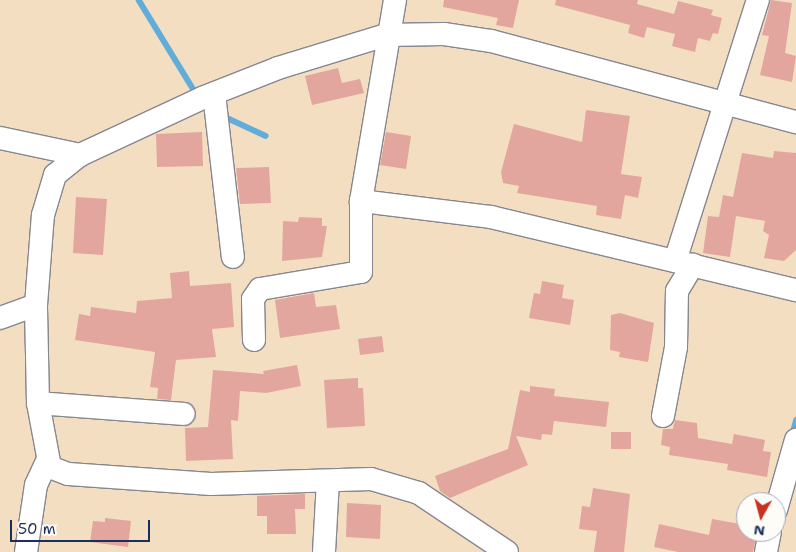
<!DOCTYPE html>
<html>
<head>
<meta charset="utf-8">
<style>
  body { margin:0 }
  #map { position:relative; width:796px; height:552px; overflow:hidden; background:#f3dec2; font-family:"Shantell Sans",sans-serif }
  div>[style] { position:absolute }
  .stream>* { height:5.5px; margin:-2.75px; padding:0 2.75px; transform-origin:2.75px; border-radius:2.75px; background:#60add9 }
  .building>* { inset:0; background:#e3a69e }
  .roads { filter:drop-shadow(1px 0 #878690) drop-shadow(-1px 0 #878690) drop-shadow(0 1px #878690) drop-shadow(0 -1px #878690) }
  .street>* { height:22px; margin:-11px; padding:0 11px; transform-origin:11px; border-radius:11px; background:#fff }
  span { translate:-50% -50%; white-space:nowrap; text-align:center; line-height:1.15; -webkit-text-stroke:4px #fdfcf7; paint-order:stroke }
  .north { position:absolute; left:736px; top:492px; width:50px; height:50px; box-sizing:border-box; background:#fdfcf7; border:1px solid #a3aaba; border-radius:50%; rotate:187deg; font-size:14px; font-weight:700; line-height:20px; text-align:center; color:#1b2f5e }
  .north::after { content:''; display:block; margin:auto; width:18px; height:22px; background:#c8321e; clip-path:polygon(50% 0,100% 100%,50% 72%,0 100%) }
  .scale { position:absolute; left:10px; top:520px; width:140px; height:22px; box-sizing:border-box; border:2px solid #1b2f5e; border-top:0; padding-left:6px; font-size:15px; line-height:18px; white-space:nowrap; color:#1b2f5e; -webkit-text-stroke:4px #fdfcf7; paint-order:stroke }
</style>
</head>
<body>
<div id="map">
  <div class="stream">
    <i style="left:139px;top:0;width:111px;rotate:58.6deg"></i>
    <i style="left:223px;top:116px;width:47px;rotate:24.9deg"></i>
    <i style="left:792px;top:436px;width:16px;rotate:-75deg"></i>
  </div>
  <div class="building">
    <i style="clip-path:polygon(444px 0,519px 0,513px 28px,496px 25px,498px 18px,443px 7px)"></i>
    <i style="clip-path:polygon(556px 0,638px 0,637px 4px,674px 14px,678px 1px,713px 10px,711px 15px,722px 18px,718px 34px,713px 33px,710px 41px,698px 38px,695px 52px,672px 46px,675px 34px,647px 27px,644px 38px,628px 33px,630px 25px,555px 5px)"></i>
    <i style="clip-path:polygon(771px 0,792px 3px,785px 53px,796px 56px,792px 82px,760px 75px,769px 36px,762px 35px)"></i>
    <i style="clip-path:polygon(338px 68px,342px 83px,360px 79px,364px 93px,312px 105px,305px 76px)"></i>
    <i style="clip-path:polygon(586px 110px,630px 116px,621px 174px,642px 177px,638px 198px,625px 195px,621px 219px,596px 215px,597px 206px,517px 193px,519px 186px,503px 183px,501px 172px,514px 124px,582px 142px)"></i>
    <i style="clip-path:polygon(202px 132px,203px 166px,157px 167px,156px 134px)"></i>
    <i style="clip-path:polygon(386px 132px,411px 136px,406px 169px,380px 165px)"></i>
    <i style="clip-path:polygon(774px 151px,796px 153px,796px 250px,784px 261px,764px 258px,769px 235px,763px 231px,765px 221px,736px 216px,730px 257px,703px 253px,708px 216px,719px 217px,723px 195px,733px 197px,742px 153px,773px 158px)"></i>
    <i style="clip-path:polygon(269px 167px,271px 203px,240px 204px,236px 168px)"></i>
    <i style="clip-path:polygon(76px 197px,107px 199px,103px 255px,73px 253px)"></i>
    <i style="clip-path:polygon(299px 217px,322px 218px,322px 226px,327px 226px,322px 257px,282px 261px,283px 221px,298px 222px)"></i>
    <i style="clip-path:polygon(189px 271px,190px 286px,231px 283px,234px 327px,212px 329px,216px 357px,176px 360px,171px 400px,157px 399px,158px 388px,150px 387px,155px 352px,75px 340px,79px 314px,90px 316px,91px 307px,136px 313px,137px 301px,172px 298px,170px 273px)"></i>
    <i style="clip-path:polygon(542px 281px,564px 285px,562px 298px,574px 300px,570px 325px,529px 318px,534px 293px,540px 294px)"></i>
    <i style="clip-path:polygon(314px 293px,316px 307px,336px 305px,340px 329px,280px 338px,275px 300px)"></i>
    <i style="clip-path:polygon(620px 313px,654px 323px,648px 362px,619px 357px,620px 352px,610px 350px,611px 315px)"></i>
    <i style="clip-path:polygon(382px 336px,384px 352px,360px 355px,358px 339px)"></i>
    <i style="clip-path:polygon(297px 365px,301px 386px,266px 393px,240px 391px,238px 421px,231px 420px,233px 459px,186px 461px,185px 428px,208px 427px,213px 370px,264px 374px,263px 371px)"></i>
    <i style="clip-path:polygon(358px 378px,358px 388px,363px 388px,365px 426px,327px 428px,324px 380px)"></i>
    <i style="clip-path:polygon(530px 386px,555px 389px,554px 396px,609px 402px,606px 427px,554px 421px,552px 435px,542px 434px,541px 440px,516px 436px,528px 465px,450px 498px,440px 491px,435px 476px,508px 449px,520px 390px,530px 392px)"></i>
    <i style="clip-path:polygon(675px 420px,697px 423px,698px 438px,732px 444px,734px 434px,765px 440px,763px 451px,771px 452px,767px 477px,727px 470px,728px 464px,669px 455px,670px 447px,661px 445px,663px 429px,673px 429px)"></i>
    <i style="clip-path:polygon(611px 432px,631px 432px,631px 449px,611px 449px)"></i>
    <i style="clip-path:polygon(593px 488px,630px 494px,624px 552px,594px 552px,597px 531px,579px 529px,582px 506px,590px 507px)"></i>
    <i style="clip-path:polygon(305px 494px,305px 509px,295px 509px,296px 534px,267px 534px,267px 516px,257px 516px,257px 496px)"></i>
    <i style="clip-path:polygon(347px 503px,381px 505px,380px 539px,346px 537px)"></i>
    <i style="clip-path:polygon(105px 518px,131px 521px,128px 547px,90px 542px,93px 521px,105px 522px)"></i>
    <i style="clip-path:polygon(712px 519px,746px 525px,746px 532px,757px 532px,753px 552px,678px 552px,654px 547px,659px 524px,709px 535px)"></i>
  </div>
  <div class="roads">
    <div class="street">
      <i style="left:214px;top:94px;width:164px;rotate:83.4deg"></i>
      <i style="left:0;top:138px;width:82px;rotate:12deg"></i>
      <i style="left:361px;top:201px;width:131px;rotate:7deg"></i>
      <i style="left:491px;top:217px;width:314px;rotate:13.5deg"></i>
      <i style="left:676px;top:258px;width:271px;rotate:-72.4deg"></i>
      <i style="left:0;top:318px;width:38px;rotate:-20deg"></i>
      <i style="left:254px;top:340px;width:41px;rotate:-91.4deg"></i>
      <i style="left:253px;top:299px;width:12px;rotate:-55deg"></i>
      <i style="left:260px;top:289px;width:102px;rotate:-9.6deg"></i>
      <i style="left:361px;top:272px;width:71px;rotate:-90deg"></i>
      <i style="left:361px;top:201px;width:204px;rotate:-80.4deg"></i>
      <i style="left:38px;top:403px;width:146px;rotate:4.3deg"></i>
      <i style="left:663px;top:416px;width:70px;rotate:-79.3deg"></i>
      <i style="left:676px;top:347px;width:56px;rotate:-89deg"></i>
      <i style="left:677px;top:291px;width:31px;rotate:-59deg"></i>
      <i style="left:776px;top:510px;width:73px;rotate:-74.1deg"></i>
      <i style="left:26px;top:552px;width:68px;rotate:-81.5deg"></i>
      <i style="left:36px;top:485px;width:26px;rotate:-65deg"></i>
      <i style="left:324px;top:552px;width:71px;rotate:-86.8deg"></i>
      <i style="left:507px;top:552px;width:106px;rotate:-146.2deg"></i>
      <i style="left:419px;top:493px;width:50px;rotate:-163.7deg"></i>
      <i style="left:371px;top:479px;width:160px;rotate:178.2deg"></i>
      <i style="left:211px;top:484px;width:143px;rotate:-176deg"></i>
      <i style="left:68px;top:474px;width:19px;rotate:-159deg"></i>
      <i style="left:50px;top:467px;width:65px;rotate:-100.6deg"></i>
      <i style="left:38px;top:403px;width:98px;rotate:-91.2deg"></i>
      <i style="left:36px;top:305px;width:90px;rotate:-85.6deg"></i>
      <i style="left:43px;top:215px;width:42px;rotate:-73.3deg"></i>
      <i style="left:55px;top:175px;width:32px;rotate:-39deg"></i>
      <i style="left:80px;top:155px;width:135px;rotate:-25deg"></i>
      <i style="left:202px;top:98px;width:82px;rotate:-21.5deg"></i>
      <i style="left:278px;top:68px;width:113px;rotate:-17deg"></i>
      <i style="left:386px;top:35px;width:58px;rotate:-1deg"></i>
      <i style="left:444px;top:34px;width:48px;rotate:8.5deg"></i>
      <i style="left:491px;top:41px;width:316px;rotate:14.9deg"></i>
      <i style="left:766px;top:552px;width:20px;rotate:-79deg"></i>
    </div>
  </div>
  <div class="north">N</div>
  <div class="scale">50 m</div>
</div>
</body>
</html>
